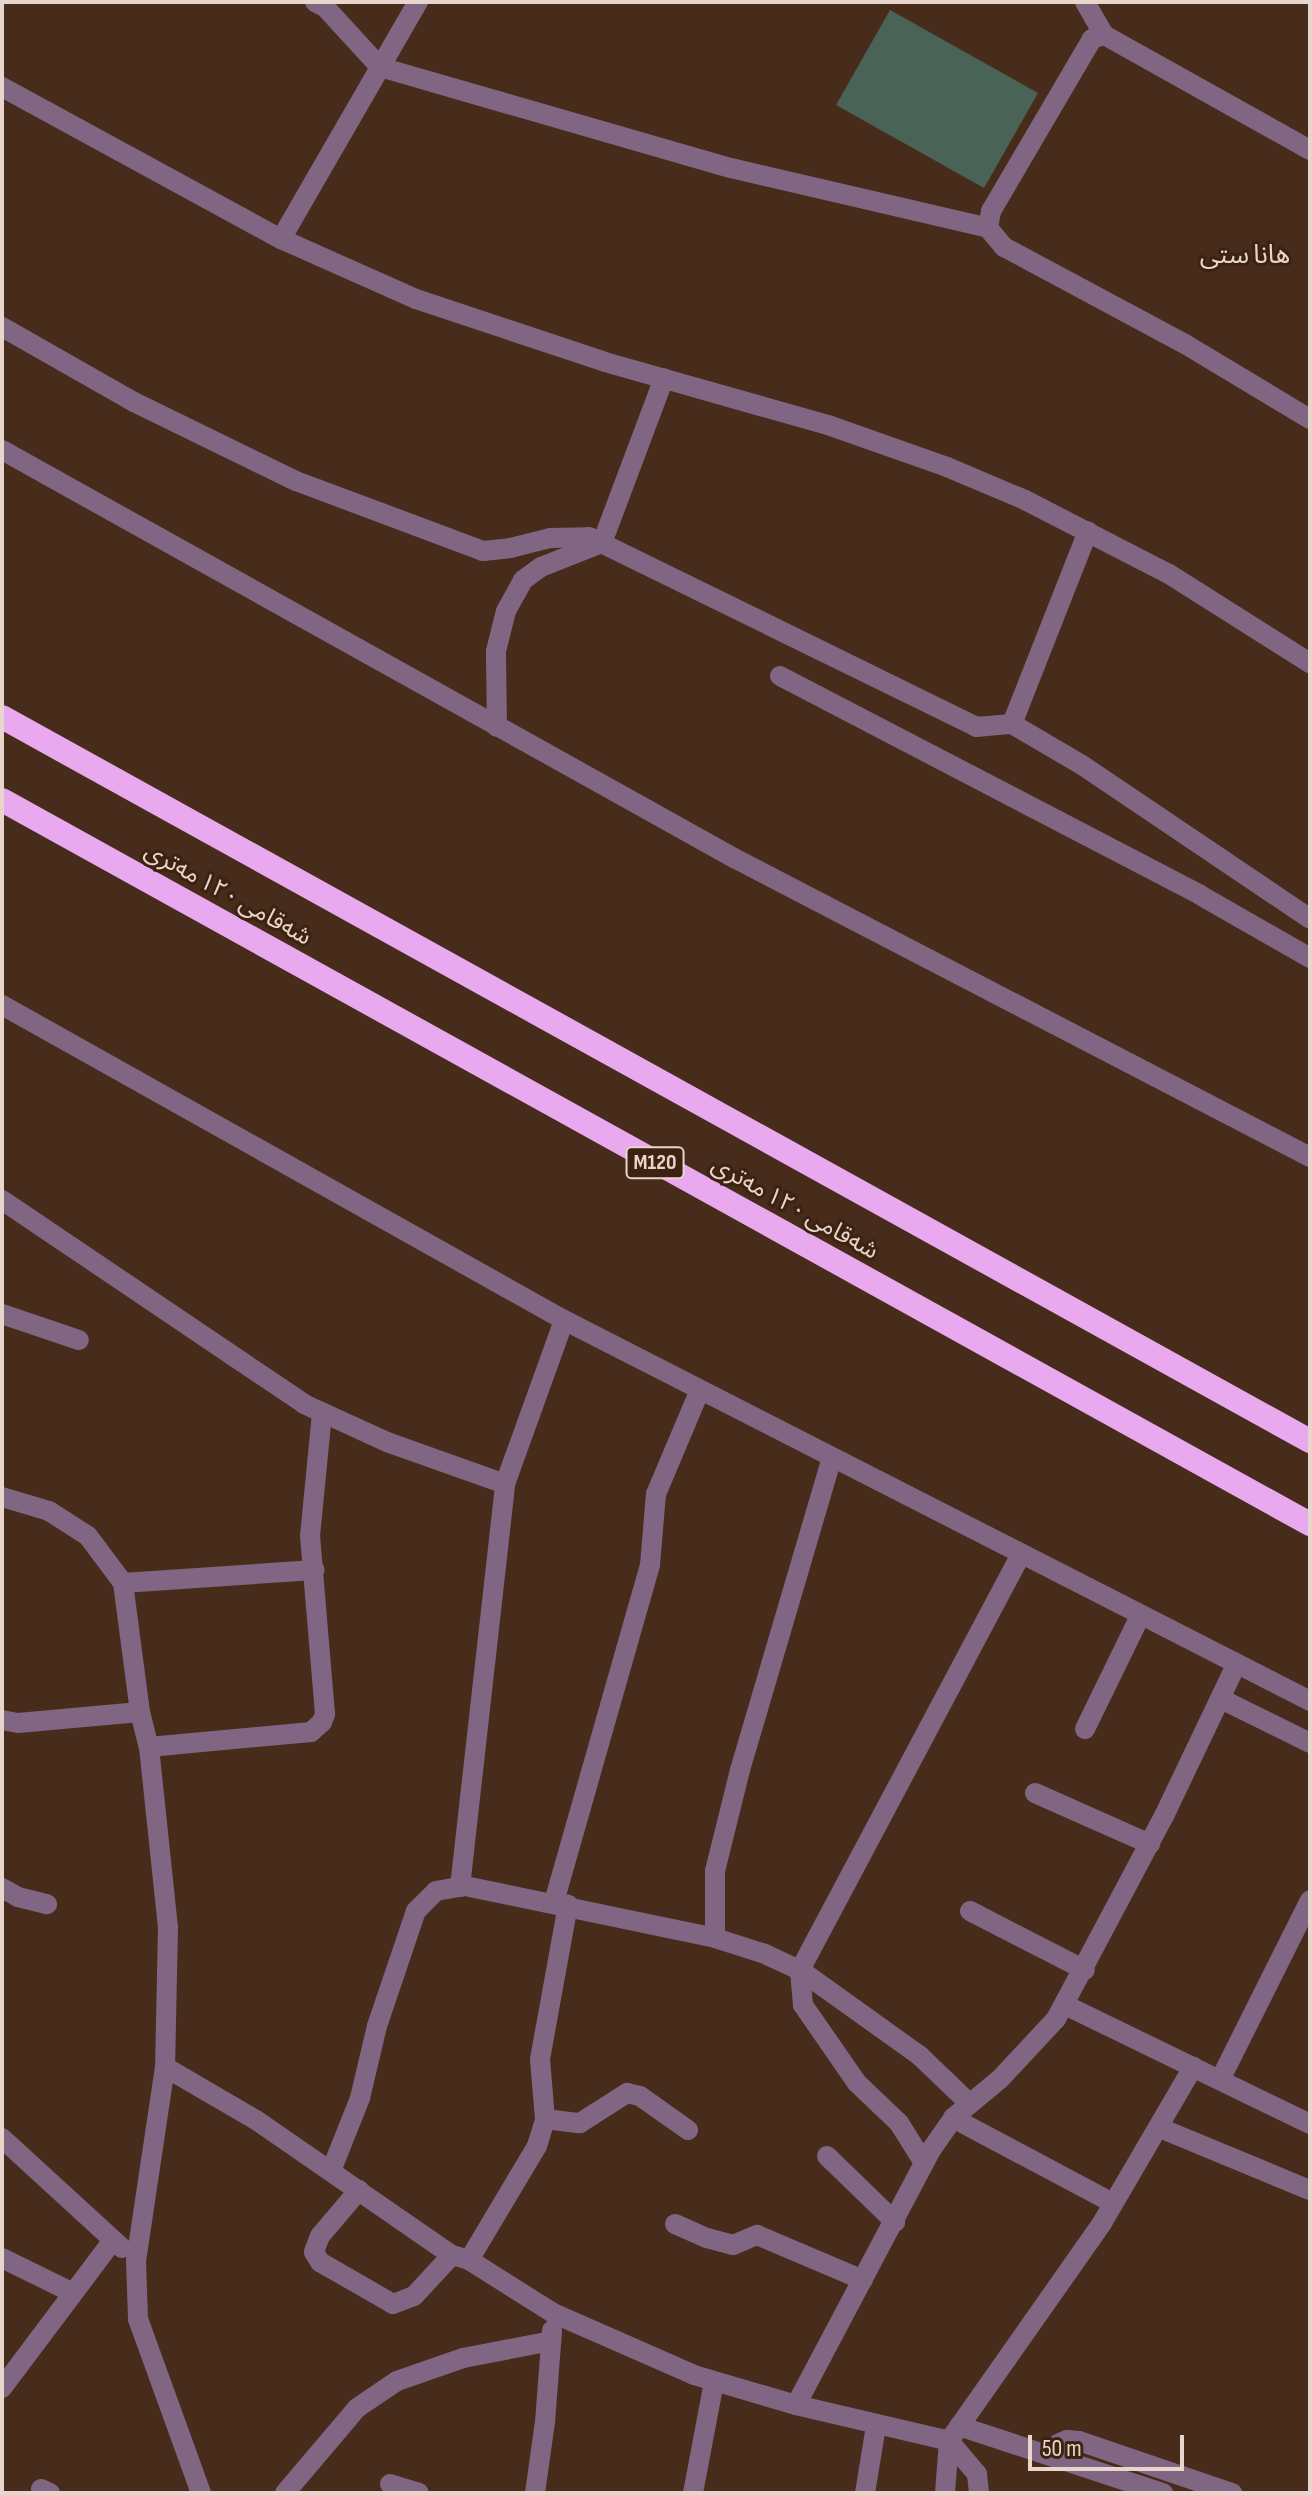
<!DOCTYPE html>
<html>
<head>
<meta charset="utf-8">
<style>
  body { margin:0 }
  #map { position:relative; width:1312px; height:2495px; overflow:hidden; background:#482c1b; font-family:"Sofia Sans Condensed","Noto Sans Arabic",sans-serif }
  div>[style] { position:absolute }
  .green>* { inset:0; background:#4a6357 }
  .minor>* { height:20px; margin:-10px; padding:0 10px; transform-origin:10px; border-radius:10px; background:#806682 }
  .highway>* { height:24px; margin:-12px; padding:0 12px; transform-origin:12px; border-radius:12px; background:#e9a9ef }
  span { translate:-50% -50%; white-space:nowrap; text-align:center; line-height:1.15; -webkit-text-stroke:6px #3d2211; paint-order:stroke }
  .shield-label span { padding:2px 6px; background:#3d2211; border:2px solid; border-radius:6px; -webkit-text-stroke-width:0 }
  .shield-label { font-size:22px; color:#e8d6cc; font-weight:700 }
  .street-label { font-size:24px; color:#e8d6cc }
  .neighbourhood-label { font-size:26px; color:#e8d6cc }
  .frame { position:absolute; inset:0; border:4px solid #e8d6cc; pointer-events:none }
  .scale { position:absolute; left:1028px; top:2435px; width:156px; height:36px; box-sizing:border-box; border:4px solid #e8d6cc; border-top:0; padding-left:10px; font-size:24px; line-height:28px; white-space:nowrap; color:#e8d6cc; -webkit-text-stroke:6px #3d2211; paint-order:stroke }
</style>
</head>
<body>
<div id="map">
  <div class="green">
    <i style="clip-path:polygon(890px 10px,1038px 93px,984px 188px,836px 105px)"></i>
  </div>
  <div class="minor">
    <i style="left:315px;top:2px;width:11px;rotate:27deg"></i>
    <i style="left:325px;top:7px;width:81px;rotate:47.5deg"></i>
    <i style="left:380px;top:67px;width:365px;rotate:16.1deg"></i>
    <i style="left:731px;top:168px;width:264px;rotate:13.1deg"></i>
    <i style="left:1085px;top:2px;width:38px;rotate:60deg"></i>
    <i style="left:2px;top:87px;width:318px;rotate:28.6deg"></i>
    <i style="left:281px;top:239px;width:148px;rotate:24deg"></i>
    <i style="left:416px;top:299px;width:199px;rotate:18.4deg"></i>
    <i style="left:605px;top:362px;width:232px;rotate:15.8deg"></i>
    <i style="left:828px;top:425px;width:126px;rotate:19.4deg"></i>
    <i style="left:947px;top:467px;width:85px;rotate:22.9deg"></i>
    <i style="left:1025px;top:500px;width:162px;rotate:27.2deg"></i>
    <i style="left:1169px;top:574px;width:167px;rotate:32.3deg"></i>
    <i style="left:1310px;top:150px;width:236px;rotate:-150.8deg"></i>
    <i style="left:1104px;top:35px;width:13px;rotate:162deg"></i>
    <i style="left:1092px;top:39px;width:199px;rotate:120.4deg"></i>
    <i style="left:991px;top:211px;width:17px;rotate:100deg"></i>
    <i style="left:988px;top:228px;width:25px;rotate:50deg"></i>
    <i style="left:1004px;top:247px;width:205px;rotate:28.2deg"></i>
    <i style="left:1185px;top:344px;width:146px;rotate:31deg"></i>
    <i style="left:281px;top:239px;width:274px;rotate:-60deg"></i>
    <i style="left:2px;top:327px;width:152px;rotate:29.6deg"></i>
    <i style="left:134px;top:402px;width:180px;rotate:26deg"></i>
    <i style="left:296px;top:481px;width:200px;rotate:20.5deg"></i>
    <i style="left:483px;top:551px;width:27px;rotate:-6deg"></i>
    <i style="left:510px;top:548px;width:41px;rotate:-14deg"></i>
    <i style="left:550px;top:538px;width:39px;rotate:-1deg"></i>
    <i style="left:589px;top:537px;width:431px;rotate:26.1deg"></i>
    <i style="left:976px;top:727px;width:36px;rotate:-5deg"></i>
    <i style="left:1012px;top:724px;width:207px;rotate:-68.5deg"></i>
    <i style="left:2px;top:450px;width:840px;rotate:29.13deg"></i>
    <i style="left:736px;top:859px;width:647px;rotate:27.44deg"></i>
    <i style="left:780px;top:676px;width:474px;rotate:27.5deg"></i>
    <i style="left:1200px;top:895px;width:127px;rotate:29.8deg"></i>
    <i style="left:1012px;top:724px;width:81px;rotate:30.4deg"></i>
    <i style="left:1082px;top:765px;width:275px;rotate:34deg"></i>
    <i style="left:497px;top:727px;width:76px;rotate:-90.8deg"></i>
    <i style="left:496px;top:651px;width:41px;rotate:-76deg"></i>
    <i style="left:506px;top:611px;width:35px;rotate:-61deg"></i>
    <i style="left:523px;top:580px;width:22px;rotate:-36deg"></i>
    <i style="left:541px;top:567px;width:66px;rotate:-21.5deg"></i>
    <i style="left:602px;top:543px;width:176px;rotate:-69.4deg"></i>
    <i style="left:2px;top:1005px;width:644px;rotate:29.27deg"></i>
    <i style="left:564px;top:1320px;width:838px;rotate:27.05deg"></i>
    <i style="left:2px;top:1200px;width:364px;rotate:34deg"></i>
    <i style="left:304px;top:1404px;width:91px;rotate:24.6deg"></i>
    <i style="left:387px;top:1442px;width:125px;rotate:19.6deg"></i>
    <i style="left:2px;top:1314px;width:81px;rotate:18.7deg"></i>
    <i style="left:2px;top:1497px;width:49px;rotate:16.6deg"></i>
    <i style="left:49px;top:1511px;width:46px;rotate:32.7deg"></i>
    <i style="left:88px;top:1536px;width:59px;rotate:53.3deg"></i>
    <i style="left:123px;top:1583px;width:130px;rotate:82.5deg"></i>
    <i style="left:140px;top:1712px;width:36px;rotate:76deg"></i>
    <i style="left:149px;top:1747px;width:181px;rotate:84deg"></i>
    <i style="left:168px;top:1927px;width:140px;rotate:91.2deg"></i>
    <i style="left:165px;top:2067px;width:196px;rotate:98.5deg"></i>
    <i style="left:136px;top:2261px;width:58px;rotate:88deg"></i>
    <i style="left:138px;top:2319px;width:185px;rotate:70.1deg"></i>
    <i style="left:123px;top:1583px;width:192px;rotate:-3.9deg"></i>
    <i style="left:1221px;top:1699px;width:99px;rotate:26.3deg"></i>
    <i style="left:2px;top:1720px;width:16px;rotate:11deg"></i>
    <i style="left:18px;top:1723px;width:122px;rotate:-5.2deg"></i>
    <i style="left:1085px;top:1729px;width:126px;rotate:-64deg"></i>
    <i style="left:149px;top:1747px;width:163px;rotate:-5.3deg"></i>
    <i style="left:311px;top:1732px;width:15px;rotate:-42deg"></i>
    <i style="left:322px;top:1722px;width:9px;rotate:-69deg"></i>
    <i style="left:325px;top:1714px;width:179px;rotate:-94.8deg"></i>
    <i style="left:310px;top:1536px;width:124px;rotate:-84.4deg"></i>
    <i style="left:1035px;top:1793px;width:126px;rotate:23.9deg"></i>
    <i style="left:460px;top:1887px;width:406px;rotate:-83.6deg"></i>
    <i style="left:505px;top:1484px;width:174px;rotate:-70.2deg"></i>
    <i style="left:2px;top:1888px;width:18px;rotate:29deg"></i>
    <i style="left:18px;top:1897px;width:30px;rotate:14deg"></i>
    <i style="left:554px;top:1902px;width:350px;rotate:-74.1deg"></i>
    <i style="left:650px;top:1565px;width:71px;rotate:-85.2deg"></i>
    <i style="left:656px;top:1494px;width:113px;rotate:-67.1deg"></i>
    <i style="left:970px;top:1911px;width:129px;rotate:27.2deg"></i>
    <i style="left:715px;top:1938px;width:67px;rotate:-90deg"></i>
    <i style="left:715px;top:1871px;width:104px;rotate:-76.1deg"></i>
    <i style="left:740px;top:1770px;width:325px;rotate:-73.6deg"></i>
    <i style="left:1065px;top:2005px;width:272px;rotate:25.9deg"></i>
    <i style="left:165px;top:2067px;width:105px;rotate:30.2deg"></i>
    <i style="left:256px;top:2120px;width:238px;rotate:34.6deg"></i>
    <i style="left:452px;top:2255px;width:18px;rotate:16deg"></i>
    <i style="left:469px;top:2260px;width:99px;rotate:32.2deg"></i>
    <i style="left:553px;top:2313px;width:154px;rotate:23.7deg"></i>
    <i style="left:694px;top:2375px;width:106px;rotate:16.4deg"></i>
    <i style="left:796px;top:2405px;width:157px;rotate:13.2deg"></i>
    <i style="left:949px;top:2441px;width:43px;rotate:49.7deg"></i>
    <i style="left:977px;top:2474px;width:19px;rotate:84deg"></i>
    <i style="left:1220px;top:2080px;width:201px;rotate:-63.4deg"></i>
    <i style="left:953px;top:2118px;width:181px;rotate:28deg"></i>
    <i style="left:545px;top:2119px;width:35px;rotate:7deg"></i>
    <i style="left:580px;top:2123px;width:56px;rotate:-32.6deg"></i>
    <i style="left:627px;top:2093px;width:13px;rotate:13deg"></i>
    <i style="left:640px;top:2096px;width:59px;rotate:35.3deg"></i>
    <i style="left:1160px;top:2128px;width:162px;rotate:22.5deg"></i>
    <i style="left:2px;top:2138px;width:163px;rotate:42.5deg"></i>
    <i style="left:827px;top:2156px;width:95px;rotate:44.1deg"></i>
    <i style="left:924px;top:2163px;width:47px;rotate:-122deg"></i>
    <i style="left:899px;top:2123px;width:58px;rotate:-136.4deg"></i>
    <i style="left:857px;top:2083px;width:95px;rotate:-124.7deg"></i>
    <i style="left:803px;top:2005px;width:35px;rotate:-95deg"></i>
    <i style="left:800px;top:1970px;width:470px;rotate:-62deg"></i>
    <i style="left:331px;top:2171px;width:79px;rotate:-68.3deg"></i>
    <i style="left:360px;top:2098px;width:74px;rotate:-76.7deg"></i>
    <i style="left:377px;top:2026px;width:121px;rotate:-71.3deg"></i>
    <i style="left:416px;top:1911px;width:28px;rotate:-45deg"></i>
    <i style="left:436px;top:1891px;width:29px;rotate:-10deg"></i>
    <i style="left:465px;top:1886px;width:255px;rotate:11.7deg"></i>
    <i style="left:715px;top:1938px;width:52px;rotate:17.7deg"></i>
    <i style="left:765px;top:1954px;width:38px;rotate:25deg"></i>
    <i style="left:800px;top:1970px;width:148px;rotate:35.6deg"></i>
    <i style="left:920px;top:2056px;width:69px;rotate:43.8deg"></i>
    <i style="left:359px;top:2190px;width:60px;rotate:130.3deg"></i>
    <i style="left:320px;top:2236px;width:17px;rotate:111deg"></i>
    <i style="left:314px;top:2252px;width:12px;rotate:59deg"></i>
    <i style="left:320px;top:2262px;width:84px;rotate:29.9deg"></i>
    <i style="left:393px;top:2304px;width:22px;rotate:-21deg"></i>
    <i style="left:414px;top:2296px;width:56px;rotate:-47.2deg"></i>
    <i style="left:675px;top:2224px;width:35px;rotate:24deg"></i>
    <i style="left:707px;top:2238px;width:27px;rotate:15deg"></i>
    <i style="left:733px;top:2245px;width:26px;rotate:-23deg"></i>
    <i style="left:757px;top:2235px;width:115px;rotate:23deg"></i>
    <i style="left:2px;top:2258px;width:77px;rotate:26.2deg"></i>
    <i style="left:469px;top:2260px;width:133px;rotate:-59.2deg"></i>
    <i style="left:537px;top:2146px;width:28px;rotate:-73deg"></i>
    <i style="left:545px;top:2119px;width:60px;rotate:-94.8deg"></i>
    <i style="left:540px;top:2059px;width:157px;rotate:-79.7deg"></i>
    <i style="left:2px;top:2388px;width:185px;rotate:-53.1deg"></i>
    <i style="left:796px;top:2405px;width:289px;rotate:-62.1deg"></i>
    <i style="left:931px;top:2150px;width:39px;rotate:-55deg"></i>
    <i style="left:953px;top:2118px;width:61px;rotate:-39.7deg"></i>
    <i style="left:1000px;top:2079px;width:82px;rotate:-47deg"></i>
    <i style="left:1056px;top:2019px;width:230px;rotate:-62deg"></i>
    <i style="left:1164px;top:1816px;width:167px;rotate:-64.5deg"></i>
    <i style="left:959px;top:2426px;width:215px;rotate:18.2deg"></i>
    <i style="left:1051px;top:2456px;width:14px;rotate:-60deg"></i>
    <i style="left:1058px;top:2444px;width:10px;rotate:-24deg"></i>
    <i style="left:1067px;top:2440px;width:12px;rotate:5deg"></i>
    <i style="left:1079px;top:2441px;width:162px;rotate:18.8deg"></i>
    <i style="left:390px;top:2484px;width:30px;rotate:17deg"></i>
    <i style="left:41px;top:2489px;width:10px;rotate:24deg"></i>
    <i style="left:285px;top:2493px;width:111px;rotate:-49.7deg"></i>
    <i style="left:357px;top:2408px;width:48px;rotate:-34deg"></i>
    <i style="left:397px;top:2381px;width:70px;rotate:-19.2deg"></i>
    <i style="left:463px;top:2358px;width:90px;rotate:-10.9deg"></i>
    <i style="left:535px;top:2493px;width:72px;rotate:-82deg"></i>
    <i style="left:545px;top:2422px;width:92px;rotate:-85.6deg"></i>
    <i style="left:693px;top:2493px;width:113px;rotate:-79.3deg"></i>
    <i style="left:865px;top:2493px;width:68px;rotate:-80.7deg"></i>
    <i style="left:945px;top:2493px;width:52px;rotate:-85.6deg"></i>
    <i style="left:949px;top:2441px;width:266px;rotate:-54.9deg"></i>
    <i style="left:1102px;top:2223px;width:181px;rotate:-59.7deg"></i>
  </div>
  <div class="highway">
    <i style="left:2px;top:717px;width:1495px;rotate:28.97deg"></i>
    <i style="left:2px;top:800px;width:1495px;rotate:28.97deg"></i>
  </div>
  <div class="shield-label">
    <span style="left:655px;top:1163px">M120</span>
  </div>
  <div class="street-label">
    <span style="left:228px;top:894px;rotate:29deg">شەقامی ١٢٠ مەتری</span>
    <span style="left:795px;top:1208px;rotate:29deg">شەقامی ١٢٠ مەتری</span>
  </div>
  <div class="neighbourhood-label">
    <span style="left:1245px;top:256px">هانا ستى</span>
  </div>
  <div class="frame"></div>
  <div class="scale">50 m</div>
</div>
</body>
</html>
